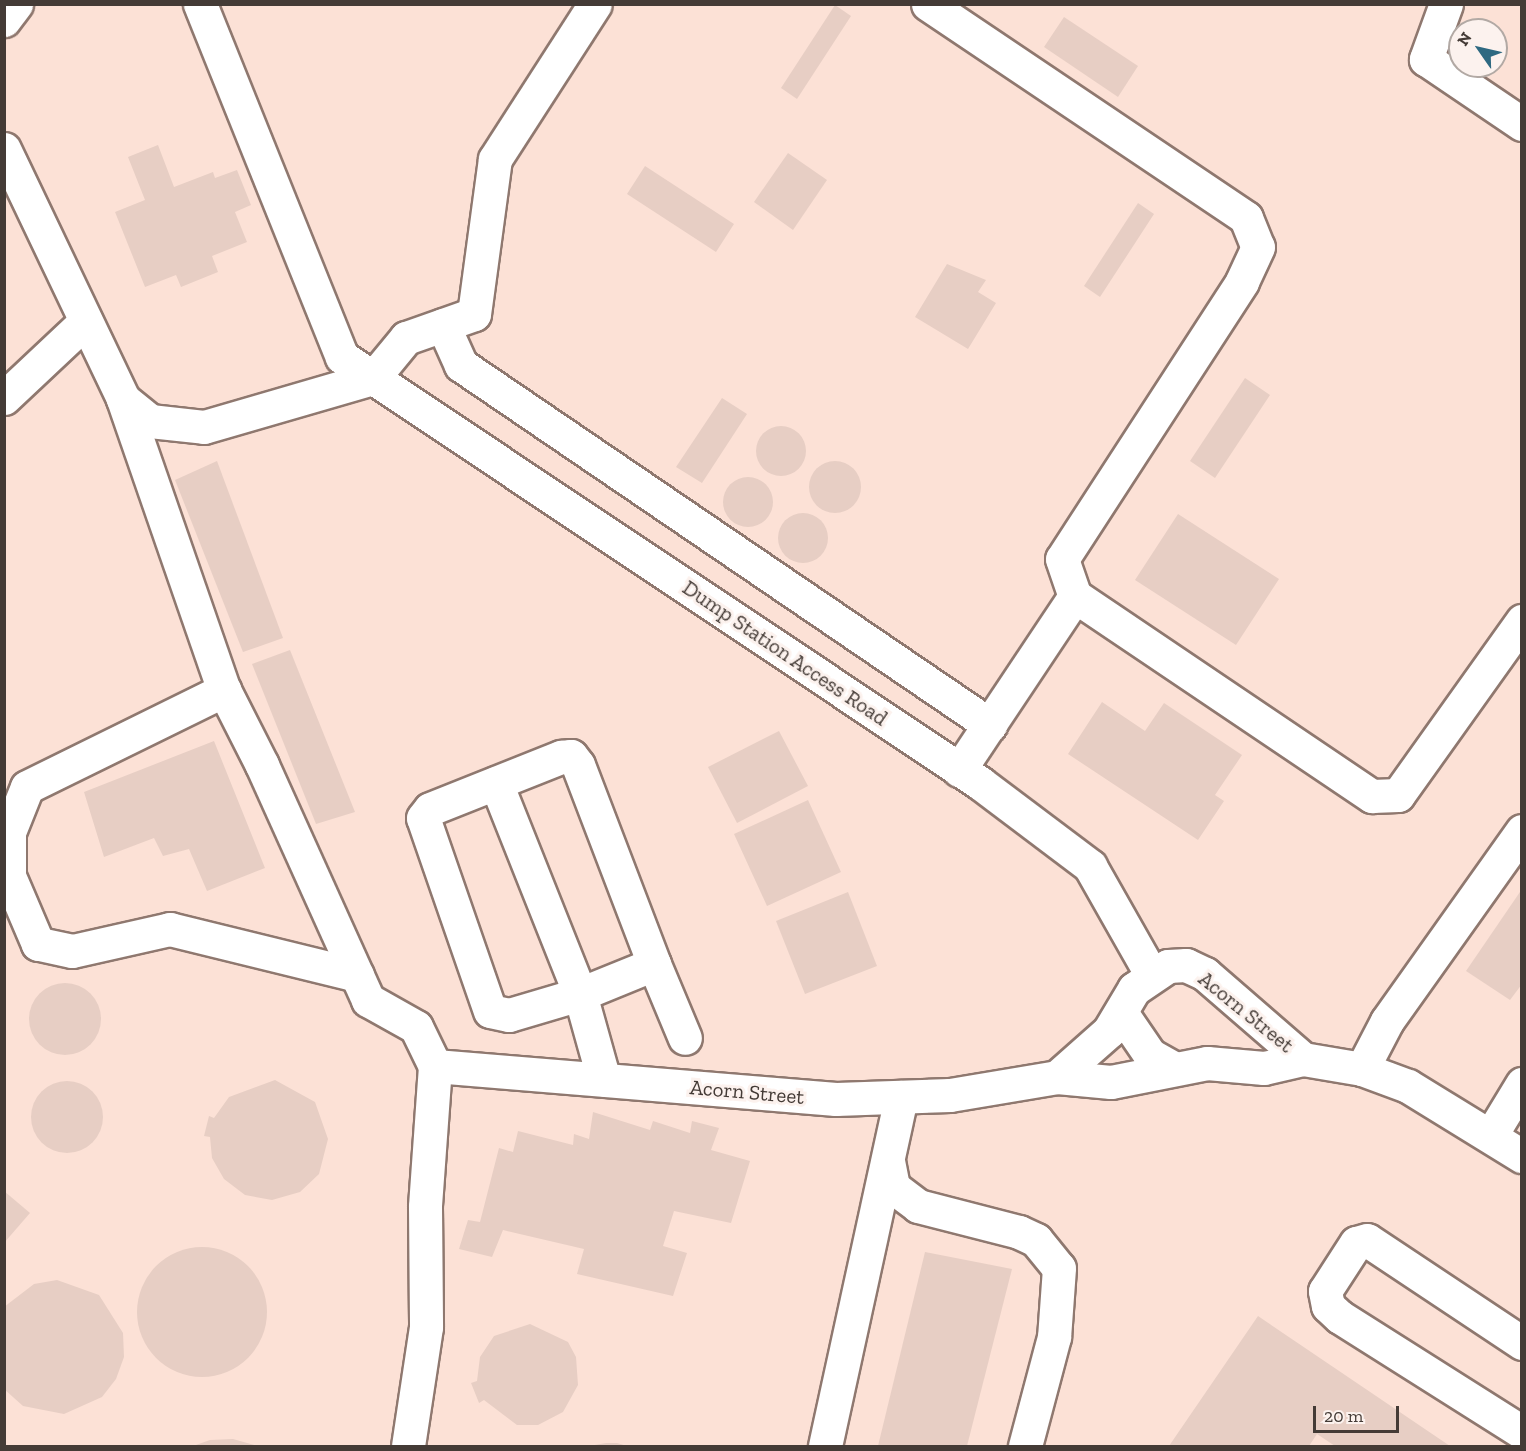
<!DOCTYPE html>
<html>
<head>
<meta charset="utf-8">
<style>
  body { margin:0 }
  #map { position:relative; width:1526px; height:1451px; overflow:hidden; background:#fcf2ee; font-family:"Zilla Slab",serif }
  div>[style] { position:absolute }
  .built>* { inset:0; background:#fce1d6 }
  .building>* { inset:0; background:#e7cec4 }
  .round { border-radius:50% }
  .roads { filter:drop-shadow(2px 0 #8f786f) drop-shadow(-2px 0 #8f786f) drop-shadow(0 2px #8f786f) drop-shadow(0 -2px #8f786f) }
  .minor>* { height:33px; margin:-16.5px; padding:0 16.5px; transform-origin:16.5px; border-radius:16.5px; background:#fff }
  span { translate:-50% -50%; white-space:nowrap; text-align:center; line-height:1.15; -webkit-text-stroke:6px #fcf2ee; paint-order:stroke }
  .street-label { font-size:21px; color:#443b36 }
  .frame { position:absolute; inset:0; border:6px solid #443b36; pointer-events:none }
  .north { position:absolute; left:1448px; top:18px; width:60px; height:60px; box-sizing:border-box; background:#fcf2ee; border:2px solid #b2a9a4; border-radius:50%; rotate:304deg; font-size:16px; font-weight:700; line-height:24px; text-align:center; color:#443b36 }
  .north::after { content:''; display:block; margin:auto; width:21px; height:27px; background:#2e6981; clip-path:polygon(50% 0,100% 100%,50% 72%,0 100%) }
  .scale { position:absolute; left:1313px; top:1406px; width:86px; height:27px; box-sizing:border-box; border:3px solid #443b36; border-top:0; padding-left:8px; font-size:18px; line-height:21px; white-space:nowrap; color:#443b36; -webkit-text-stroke:4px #fcf2ee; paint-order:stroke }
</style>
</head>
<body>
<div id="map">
  <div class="built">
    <i style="clip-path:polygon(evenodd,5px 5px,1521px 5px,1521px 1446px,5px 1446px,5px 5px,1460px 30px,1496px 30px,1496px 66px,1460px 66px,1460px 30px)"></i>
  </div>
  <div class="building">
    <i style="clip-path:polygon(835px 5px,851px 16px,797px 99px,781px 88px)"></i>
    <i style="clip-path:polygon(1064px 17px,1138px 66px,1118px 97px,1044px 47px)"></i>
    <i style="clip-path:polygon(158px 145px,174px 187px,213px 172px,215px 178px,237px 170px,251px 205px,235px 212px,247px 242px,212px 256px,218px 272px,181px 287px,176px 275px,145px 287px,115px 212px,145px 200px,128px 157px)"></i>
    <i style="clip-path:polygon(788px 153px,827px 180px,793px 230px,754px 202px)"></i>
    <i style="clip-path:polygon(645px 166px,734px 224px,716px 252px,627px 194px)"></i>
    <i style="clip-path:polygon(1138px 203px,1154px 214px,1100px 297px,1084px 286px)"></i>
    <i style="clip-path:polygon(947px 264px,986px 280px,978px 292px,996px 303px,968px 349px,915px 317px)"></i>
    <i style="clip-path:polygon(1245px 378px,1270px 395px,1215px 478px,1190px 461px)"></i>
    <i style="clip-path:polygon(722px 398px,747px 414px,702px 483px,676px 467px)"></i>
    <i class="round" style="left:756px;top:426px;width:50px;height:50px"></i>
    <i style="clip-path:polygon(217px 461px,283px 638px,243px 652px,175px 480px)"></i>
    <i class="round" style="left:809px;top:461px;width:52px;height:52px"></i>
    <i class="round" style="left:723px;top:477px;width:50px;height:50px"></i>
    <i class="round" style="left:778px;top:513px;width:50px;height:50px"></i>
    <i style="clip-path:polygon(1178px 514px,1279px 579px,1236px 645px,1135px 580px)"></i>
    <i style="clip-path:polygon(290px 650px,355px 812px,316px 824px,252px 664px)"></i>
    <i style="clip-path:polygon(1102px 702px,1145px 731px,1164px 703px,1242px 755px,1215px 795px,1224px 801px,1198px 840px,1068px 754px)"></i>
    <i style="clip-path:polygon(779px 731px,808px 786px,737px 823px,708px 767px)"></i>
    <i style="clip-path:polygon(214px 741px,265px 868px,207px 891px,189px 849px,163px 856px,154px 838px,104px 857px,84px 792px)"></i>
    <i style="clip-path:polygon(808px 800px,841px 872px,767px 906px,734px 834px)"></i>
    <i style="clip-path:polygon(1522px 889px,1522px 984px,1510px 1000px,1466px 971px)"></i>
    <i style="clip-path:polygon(848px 892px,877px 966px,805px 994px,776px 921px)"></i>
    <i class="round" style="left:29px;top:983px;width:72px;height:72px"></i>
    <i style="clip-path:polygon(275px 1080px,315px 1102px,328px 1139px,319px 1174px,300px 1192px,272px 1200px,245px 1195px,224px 1179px,212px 1158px,210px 1137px,204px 1136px,209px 1116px,214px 1118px,229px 1097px)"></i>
    <i class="round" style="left:31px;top:1081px;width:72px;height:72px"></i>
    <i style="clip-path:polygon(593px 1112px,650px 1130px,653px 1121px,690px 1133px,692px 1121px,719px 1128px,711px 1150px,750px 1161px,731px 1223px,674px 1211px,663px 1246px,687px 1253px,673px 1296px,577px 1274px,584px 1249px,503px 1230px,492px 1257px,459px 1249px,468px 1220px,480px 1222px,499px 1148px,513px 1152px,518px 1131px,573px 1145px,574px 1134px,589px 1139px)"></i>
    <i style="clip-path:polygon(4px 1191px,30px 1213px,4px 1243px)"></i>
    <i class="round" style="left:137px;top:1247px;width:130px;height:130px"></i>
    <i style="clip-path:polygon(925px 1252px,1012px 1269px,967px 1446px,878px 1446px)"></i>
    <i style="clip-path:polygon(57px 1280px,99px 1295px,123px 1333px,124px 1357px,116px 1379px,102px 1397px,64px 1414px,23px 1406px,4px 1389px,4px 1307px,34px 1284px)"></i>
    <i style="clip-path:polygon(1258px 1316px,1450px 1446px,1335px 1446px,1317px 1434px,1309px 1446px,1169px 1446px)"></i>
    <i style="clip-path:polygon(530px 1324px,568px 1342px,576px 1357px,578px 1385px,563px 1412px,538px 1425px,517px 1425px,484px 1400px,479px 1403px,471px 1383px,477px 1381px,480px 1357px,494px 1336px)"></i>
    <i style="clip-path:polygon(233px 1439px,258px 1446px,193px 1446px,210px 1440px)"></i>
    <i style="clip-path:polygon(606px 1443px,617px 1443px,627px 1446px,589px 1446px)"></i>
  </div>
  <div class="roads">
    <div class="minor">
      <i style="left:200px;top:4px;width:380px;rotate:68.1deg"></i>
      <i style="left:342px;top:357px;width:767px;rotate:33.73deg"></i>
      <i style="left:980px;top:783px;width:138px;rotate:37deg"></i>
      <i style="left:1090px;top:866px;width:124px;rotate:60.5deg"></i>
      <i style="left:928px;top:4px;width:383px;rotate:33.9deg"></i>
      <i style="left:1246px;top:218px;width:31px;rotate:68deg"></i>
      <i style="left:1258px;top:247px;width:38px;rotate:115deg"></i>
      <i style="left:1242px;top:282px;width:330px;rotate:123deg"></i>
      <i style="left:1062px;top:559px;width:39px;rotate:71deg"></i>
      <i style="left:1075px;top:596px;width:358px;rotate:34deg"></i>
      <i style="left:1372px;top:796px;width:26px;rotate:-2deg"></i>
      <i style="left:1398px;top:795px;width:214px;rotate:-54.5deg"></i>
      <i style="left:1446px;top:4px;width:59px;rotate:110deg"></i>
      <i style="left:1426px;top:59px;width:116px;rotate:34.1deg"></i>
      <i style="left:4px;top:20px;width:20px;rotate:-53deg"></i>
      <i style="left:4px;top:149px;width:277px;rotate:64.5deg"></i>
      <i style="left:123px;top:399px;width:35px;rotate:39deg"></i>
      <i style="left:150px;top:421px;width:54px;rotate:6.3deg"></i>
      <i style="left:204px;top:427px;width:176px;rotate:-16.2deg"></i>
      <i style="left:373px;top:378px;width:52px;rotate:-50.5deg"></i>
      <i style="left:406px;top:338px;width:72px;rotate:-19.4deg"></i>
      <i style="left:474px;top:314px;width:156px;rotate:-82.3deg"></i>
      <i style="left:495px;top:159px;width:184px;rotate:-57.2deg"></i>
      <i style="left:443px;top:325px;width:44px;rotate:65.8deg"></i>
      <i style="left:461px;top:365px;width:640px;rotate:34.24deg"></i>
      <i style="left:4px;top:398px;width:112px;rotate:-43.2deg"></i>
      <i style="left:123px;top:399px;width:308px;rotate:70.9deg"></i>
      <i style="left:959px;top:770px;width:209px;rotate:-56.3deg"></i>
      <i style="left:496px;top:783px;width:227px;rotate:68.3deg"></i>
      <i style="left:580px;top:994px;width:74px;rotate:163.5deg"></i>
      <i style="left:509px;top:1015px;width:19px;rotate:-168deg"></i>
      <i style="left:490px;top:1011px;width:204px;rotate:-109.1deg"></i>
      <i style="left:423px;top:818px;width:11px;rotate:-52deg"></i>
      <i style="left:430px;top:809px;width:141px;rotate:-21.7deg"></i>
      <i style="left:561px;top:757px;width:10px;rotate:-6deg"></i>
      <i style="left:571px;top:756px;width:11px;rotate:52deg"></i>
      <i style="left:578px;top:765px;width:213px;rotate:69.1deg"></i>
      <i style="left:654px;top:964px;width:80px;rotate:157.9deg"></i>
      <i style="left:580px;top:994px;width:89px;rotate:74.4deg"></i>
      <i style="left:654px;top:964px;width:80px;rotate:67.3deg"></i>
      <i style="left:357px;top:975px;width:193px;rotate:-166.2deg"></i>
      <i style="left:170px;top:929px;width:100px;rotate:167.3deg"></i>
      <i style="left:72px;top:951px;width:35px;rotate:-168deg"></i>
      <i style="left:38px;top:944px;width:74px;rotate:-113.1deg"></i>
      <i style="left:9px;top:876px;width:44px;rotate:-90deg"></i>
      <i style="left:9px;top:832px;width:48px;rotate:-68.2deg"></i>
      <i style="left:27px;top:787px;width:220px;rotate:-26.2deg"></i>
      <i style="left:224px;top:690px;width:84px;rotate:63.1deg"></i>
      <i style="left:262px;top:765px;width:258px;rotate:65.7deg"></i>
      <i style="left:368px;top:1000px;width:55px;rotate:29.4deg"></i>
      <i style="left:416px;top:1027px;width:43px;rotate:64deg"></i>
      <i style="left:435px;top:1066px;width:141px;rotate:94.1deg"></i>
      <i style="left:425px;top:1207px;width:120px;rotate:89.5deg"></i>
      <i style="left:426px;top:1327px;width:120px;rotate:98.6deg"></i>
      <i style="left:1122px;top:1014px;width:50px;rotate:55.7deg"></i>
      <i style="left:1150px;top:1055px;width:26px;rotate:29deg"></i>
      <i style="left:435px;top:1066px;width:402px;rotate:4.7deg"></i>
      <i style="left:836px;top:1099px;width:114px;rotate:-2deg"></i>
      <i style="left:950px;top:1095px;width:109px;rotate:-9.5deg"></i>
      <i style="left:1057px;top:1077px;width:54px;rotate:5.3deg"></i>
      <i style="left:1111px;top:1082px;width:98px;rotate:-11.2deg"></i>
      <i style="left:1207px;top:1063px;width:57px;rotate:5deg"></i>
      <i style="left:1264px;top:1068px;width:40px;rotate:-13deg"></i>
      <i style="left:1303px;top:1059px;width:60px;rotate:9.6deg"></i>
      <i style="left:1362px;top:1069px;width:49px;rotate:20.3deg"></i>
      <i style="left:1408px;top:1086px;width:134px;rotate:31.6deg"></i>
      <i style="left:1362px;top:1069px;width:54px;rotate:-62.5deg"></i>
      <i style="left:1387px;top:1021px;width:233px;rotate:-54.6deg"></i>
      <i style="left:1057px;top:1077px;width:69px;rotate:-41.5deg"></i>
      <i style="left:1109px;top:1031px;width:49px;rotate:-59.2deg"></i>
      <i style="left:1134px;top:989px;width:41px;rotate:-34.1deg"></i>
      <i style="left:1168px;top:966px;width:18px;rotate:-3deg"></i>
      <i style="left:1186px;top:965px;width:21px;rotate:25deg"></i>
      <i style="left:1205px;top:974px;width:130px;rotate:40.9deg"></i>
      <i style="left:1491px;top:1135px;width:60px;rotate:-58.7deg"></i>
      <i style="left:888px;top:1161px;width:26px;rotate:79deg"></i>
      <i style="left:893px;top:1187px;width:31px;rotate:37deg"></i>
      <i style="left:918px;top:1206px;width:104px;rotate:14.4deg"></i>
      <i style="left:1019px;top:1232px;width:19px;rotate:25deg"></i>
      <i style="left:1036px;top:1240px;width:36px;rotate:51deg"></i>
      <i style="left:1059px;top:1268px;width:69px;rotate:94.1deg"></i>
      <i style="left:1054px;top:1337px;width:113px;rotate:104.9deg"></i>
      <i style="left:1522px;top:1343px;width:186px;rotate:-146.4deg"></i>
      <i style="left:1367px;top:1240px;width:11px;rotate:165deg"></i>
      <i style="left:1356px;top:1243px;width:57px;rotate:122.9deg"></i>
      <i style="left:1325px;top:1291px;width:15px;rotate:79deg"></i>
      <i style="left:1328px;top:1306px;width:16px;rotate:43deg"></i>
      <i style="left:1340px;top:1317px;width:215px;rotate:32.3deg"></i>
      <i style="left:825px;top:1446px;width:357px;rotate:-77.7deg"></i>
    </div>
  </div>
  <div class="street-label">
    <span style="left:785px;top:653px;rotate:34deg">Dump Station Access Road</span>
    <span style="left:1246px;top:1012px;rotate:39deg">Acorn Street</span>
    <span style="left:747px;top:1092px;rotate:5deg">Acorn Street</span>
  </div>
  <div class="frame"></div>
  <div class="north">N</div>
  <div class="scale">20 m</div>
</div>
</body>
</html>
